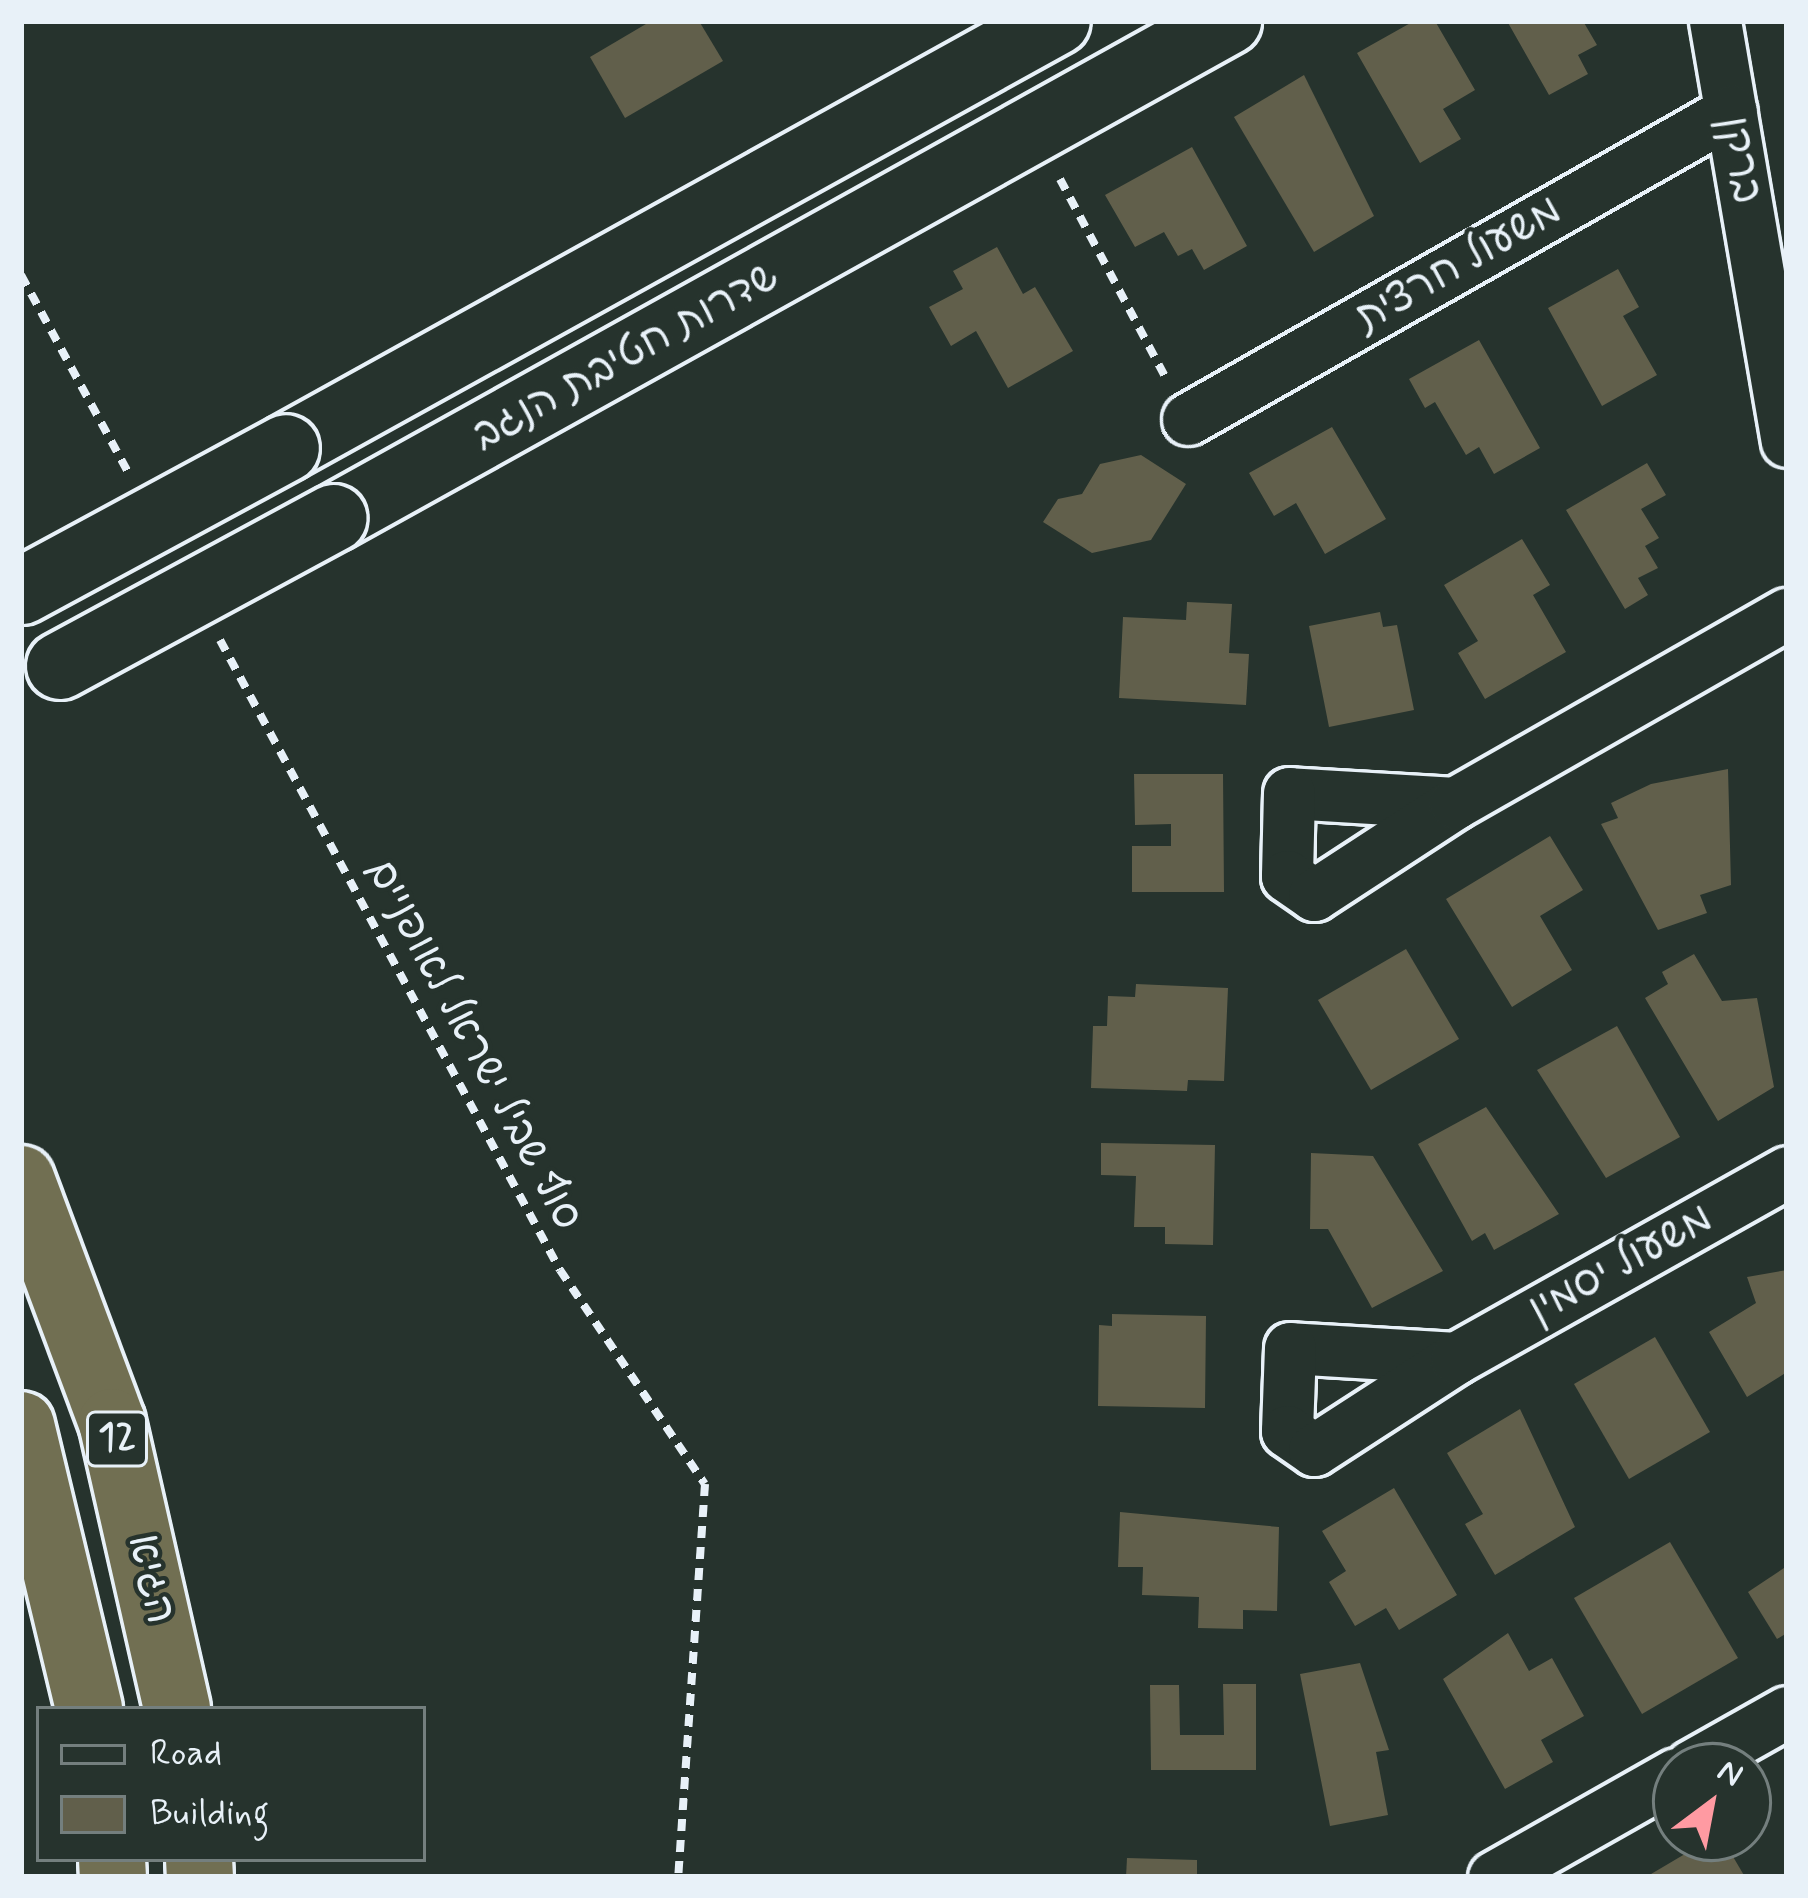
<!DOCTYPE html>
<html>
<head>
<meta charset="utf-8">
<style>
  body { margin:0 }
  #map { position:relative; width:1808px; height:1898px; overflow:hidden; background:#26332d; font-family:Mynerve,"Playpen Sans Hebrew",sans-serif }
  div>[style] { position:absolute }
  .building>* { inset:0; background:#615f4b }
  .path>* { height:8px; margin-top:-4px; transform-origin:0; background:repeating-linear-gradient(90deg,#e8f1f8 0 12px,transparent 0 21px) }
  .roads { filter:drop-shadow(3px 0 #e8f1f8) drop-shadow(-3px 0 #e8f1f8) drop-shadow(0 3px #e8f1f8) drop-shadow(0 -3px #e8f1f8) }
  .street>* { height:51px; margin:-25.5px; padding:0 25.5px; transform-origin:25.5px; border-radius:25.5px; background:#26332d }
  .secondary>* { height:66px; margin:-33px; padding:0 33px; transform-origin:33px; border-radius:33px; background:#26332d }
  .highway>* { height:66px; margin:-33px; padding:0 33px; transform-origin:33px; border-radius:33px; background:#716f52 }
  .bridges { filter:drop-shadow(3px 0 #e8f1f8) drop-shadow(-3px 0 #e8f1f8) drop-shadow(0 3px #e8f1f8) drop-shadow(0 -3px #e8f1f8) }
  .secondary-bridge>* { height:66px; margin:-33px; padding:0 33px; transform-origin:33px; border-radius:33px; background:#26332d }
  span { translate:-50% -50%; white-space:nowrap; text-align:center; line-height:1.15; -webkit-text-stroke:9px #26332d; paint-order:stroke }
  .shield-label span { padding:3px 9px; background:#26332d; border:3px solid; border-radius:9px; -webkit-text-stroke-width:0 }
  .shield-label { font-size:39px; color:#e8f1f8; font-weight:700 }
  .street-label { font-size:42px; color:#e8f1f8 }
  .frame { position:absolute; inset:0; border:24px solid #e8f1f8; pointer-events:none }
  .legend { position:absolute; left:36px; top:1706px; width:390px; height:156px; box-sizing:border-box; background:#26332d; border:3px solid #747f7e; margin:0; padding:15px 21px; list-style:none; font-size:36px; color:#e8f1f8 }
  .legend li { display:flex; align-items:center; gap:24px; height:60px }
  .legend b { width:60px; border:3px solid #747f7e }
  .north { position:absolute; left:1652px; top:1742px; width:120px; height:120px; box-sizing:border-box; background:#26332d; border:3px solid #747f7e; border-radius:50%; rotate:32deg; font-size:33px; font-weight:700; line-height:48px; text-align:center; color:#e8f1f8 }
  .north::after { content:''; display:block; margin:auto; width:42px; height:54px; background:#ff9aa2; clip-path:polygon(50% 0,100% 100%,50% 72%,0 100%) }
</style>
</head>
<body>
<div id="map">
  <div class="building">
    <i style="clip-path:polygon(651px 21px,699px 21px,723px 61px,625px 118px,590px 57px)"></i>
    <i style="clip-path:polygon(1414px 21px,1435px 21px,1475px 90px,1443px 109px,1461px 139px,1420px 163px,1357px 53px)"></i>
    <i style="clip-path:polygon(1507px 21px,1583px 21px,1597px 45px,1578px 55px,1588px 74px,1549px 95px)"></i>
    <i style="clip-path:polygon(1304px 75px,1374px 216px,1314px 252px,1234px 117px)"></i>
    <i style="clip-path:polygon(1192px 147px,1247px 246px,1204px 270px,1192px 249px,1178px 256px,1164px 232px,1135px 247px,1105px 195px)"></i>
    <i style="clip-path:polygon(997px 247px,1023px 294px,1035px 287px,1073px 351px,1008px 388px,976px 331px,951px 346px,929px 307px,963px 289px,953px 271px)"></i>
    <i style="clip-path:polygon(1618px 269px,1639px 307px,1623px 316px,1657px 375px,1602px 406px,1548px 308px)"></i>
    <i style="clip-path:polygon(1479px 340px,1540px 448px,1494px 474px,1479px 447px,1466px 455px,1435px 402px,1425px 408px,1409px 379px)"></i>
    <i style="clip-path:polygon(1332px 427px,1386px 519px,1325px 554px,1296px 503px,1274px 516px,1249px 473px)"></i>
    <i style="clip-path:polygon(1141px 455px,1186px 484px,1151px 540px,1092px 553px,1043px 522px,1058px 499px,1082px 494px,1100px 464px)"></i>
    <i style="clip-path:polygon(1647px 463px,1666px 495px,1641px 509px,1659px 538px,1645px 546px,1658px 568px,1638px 578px,1648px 595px,1625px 609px,1566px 510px)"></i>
    <i style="clip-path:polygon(1522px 539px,1550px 585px,1533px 595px,1566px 652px,1485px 699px,1458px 653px,1478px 641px,1444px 585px)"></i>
    <i style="clip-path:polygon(1187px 602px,1232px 604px,1229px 653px,1249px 654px,1246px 705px,1119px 698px,1123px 617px,1186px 620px)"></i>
    <i style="clip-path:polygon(1380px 612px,1383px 627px,1397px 625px,1414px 710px,1329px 727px,1309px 626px)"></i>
    <i style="clip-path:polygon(1728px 769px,1731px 885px,1700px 895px,1707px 913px,1658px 930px,1601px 824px,1618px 818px,1611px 803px,1651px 784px)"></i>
    <i style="clip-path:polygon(1134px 774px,1223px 774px,1224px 892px,1132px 892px,1132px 846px,1171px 846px,1171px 824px,1135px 825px)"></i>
    <i style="clip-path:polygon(1550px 836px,1583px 890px,1540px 916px,1572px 970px,1512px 1007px,1446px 899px)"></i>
    <i style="clip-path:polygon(1406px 949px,1459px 1039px,1371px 1090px,1318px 1000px)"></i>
    <i style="clip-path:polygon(1694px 954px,1722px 1001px,1757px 998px,1774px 1087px,1718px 1121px,1645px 998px,1668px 984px,1662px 972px)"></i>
    <i style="clip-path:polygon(1136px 984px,1228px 988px,1224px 1081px,1188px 1080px,1187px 1091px,1091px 1088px,1093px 1026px,1107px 1026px,1108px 996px,1135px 997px)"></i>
    <i style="clip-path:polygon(1617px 1026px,1680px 1137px,1606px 1178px,1537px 1070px)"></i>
    <i style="clip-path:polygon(1486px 1107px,1559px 1214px,1494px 1250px,1485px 1233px,1472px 1241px,1418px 1144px)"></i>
    <i style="clip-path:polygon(1101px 1143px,1215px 1145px,1213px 1245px,1165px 1244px,1165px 1227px,1134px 1227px,1136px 1176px,1101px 1175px)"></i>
    <i style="clip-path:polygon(1311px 1153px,1373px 1156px,1443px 1271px,1372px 1308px,1328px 1229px,1310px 1229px)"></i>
    <i style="clip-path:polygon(1787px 1270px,1787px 1372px,1747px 1397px,1709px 1332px,1756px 1303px,1747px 1277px)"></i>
    <i style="clip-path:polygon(1112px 1314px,1206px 1316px,1205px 1408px,1098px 1406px,1099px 1325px,1112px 1326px)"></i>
    <i style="clip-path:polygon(1655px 1337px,1710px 1432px,1629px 1479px,1574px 1384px)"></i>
    <i style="clip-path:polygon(1520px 1409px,1575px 1527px,1495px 1575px,1465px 1524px,1483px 1514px,1447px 1453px)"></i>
    <i style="clip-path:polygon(1394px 1488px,1457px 1595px,1399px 1630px,1386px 1608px,1355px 1626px,1329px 1582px,1346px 1571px,1322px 1531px)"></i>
    <i style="clip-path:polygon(1120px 1512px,1279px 1527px,1277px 1611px,1243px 1610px,1243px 1629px,1198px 1628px,1199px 1597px,1142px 1595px,1143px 1567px,1118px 1567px)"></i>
    <i style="clip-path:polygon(1670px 1542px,1738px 1658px,1642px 1714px,1574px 1598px)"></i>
    <i style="clip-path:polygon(1787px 1566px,1787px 1633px,1777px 1639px,1748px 1592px)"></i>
    <i style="clip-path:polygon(1508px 1633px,1529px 1671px,1552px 1658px,1584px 1716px,1541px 1740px,1553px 1762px,1505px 1789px,1443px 1679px)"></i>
    <i style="clip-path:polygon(1360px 1663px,1389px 1750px,1376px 1752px,1388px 1815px,1330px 1826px,1300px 1674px)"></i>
    <i style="clip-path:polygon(1223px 1684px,1256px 1684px,1256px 1770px,1151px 1770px,1150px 1685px,1179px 1685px,1180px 1735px,1224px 1735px)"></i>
    <i style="clip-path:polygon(1712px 1838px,1722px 1838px,1745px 1877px,1646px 1877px)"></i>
    <i style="clip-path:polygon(1127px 1858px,1197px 1860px,1197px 1877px,1126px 1877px)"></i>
  </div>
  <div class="path">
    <i style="left:1060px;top:179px;width:225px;rotate:62deg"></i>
    <i style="left:21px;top:275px;width:226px;rotate:61.5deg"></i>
    <i style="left:220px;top:640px;width:716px;rotate:61.65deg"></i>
    <i style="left:560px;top:1270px;width:258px;rotate:55.9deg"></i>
    <i style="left:705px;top:1484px;width:394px;rotate:93.9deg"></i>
  </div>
  <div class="roads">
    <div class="street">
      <i style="left:1715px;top:21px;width:426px;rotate:80.3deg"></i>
      <i style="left:1188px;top:419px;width:624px;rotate:-29.56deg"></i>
      <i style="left:1455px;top:803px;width:166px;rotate:-176.6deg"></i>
      <i style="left:1289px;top:793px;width:83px;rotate:91.4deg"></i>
      <i style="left:1287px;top:876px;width:33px;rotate:35deg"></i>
      <i style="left:1314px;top:895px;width:168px;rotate:-33.1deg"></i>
      <i style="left:1455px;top:803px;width:382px;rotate:-29.7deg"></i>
      <i style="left:1456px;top:1358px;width:166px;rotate:-176.6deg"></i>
      <i style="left:1290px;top:1348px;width:83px;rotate:92.1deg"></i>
      <i style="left:1287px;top:1431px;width:33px;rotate:35deg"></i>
      <i style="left:1314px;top:1450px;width:169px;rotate:-32.9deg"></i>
      <i style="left:1456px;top:1358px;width:380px;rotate:-29.3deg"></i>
      <i style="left:1691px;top:1766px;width:110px;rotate:-29.4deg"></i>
      <i style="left:1494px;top:1877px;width:209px;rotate:-29.5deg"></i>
    </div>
    <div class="secondary">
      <i style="left:286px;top:448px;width:881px;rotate:-28.98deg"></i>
      <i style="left:334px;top:518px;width:1023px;rotate:-29.07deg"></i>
    </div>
    <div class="highway">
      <i style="left:21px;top:1179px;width:259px;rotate:69.5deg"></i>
      <i style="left:112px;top:1422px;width:294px;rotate:77.2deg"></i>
      <i style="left:21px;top:1425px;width:292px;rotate:76.5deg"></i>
      <i style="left:112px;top:1859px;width:18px;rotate:87deg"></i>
      <i style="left:199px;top:1859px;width:18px;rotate:87deg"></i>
    </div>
  </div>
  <div class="bridges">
    <div class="secondary-bridge">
      <i style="left:22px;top:591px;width:300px;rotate:-28.4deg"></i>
      <i style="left:60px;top:666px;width:311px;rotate:-28.4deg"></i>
    </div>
  </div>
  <div class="shield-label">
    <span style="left:117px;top:1439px">12</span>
  </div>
  <div class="street-label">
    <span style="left:1739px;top:160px;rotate:80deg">ברקן</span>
    <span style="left:1459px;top:265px;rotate:-30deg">משעול חרצית</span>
    <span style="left:626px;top:357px;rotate:-29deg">שדרות חטיבת הנגב</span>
    <span style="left:473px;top:1045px;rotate:62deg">סוף שביל ישראל לאופניים</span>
    <span style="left:1621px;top:1265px;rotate:-29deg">משעול יסמין</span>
    <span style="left:150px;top:1579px;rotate:77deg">הגיא</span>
  </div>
  <div class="frame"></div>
  <ul class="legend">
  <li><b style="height:15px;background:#26332d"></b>Road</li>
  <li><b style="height:33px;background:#615f4b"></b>Building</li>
  </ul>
  <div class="north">N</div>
</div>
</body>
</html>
